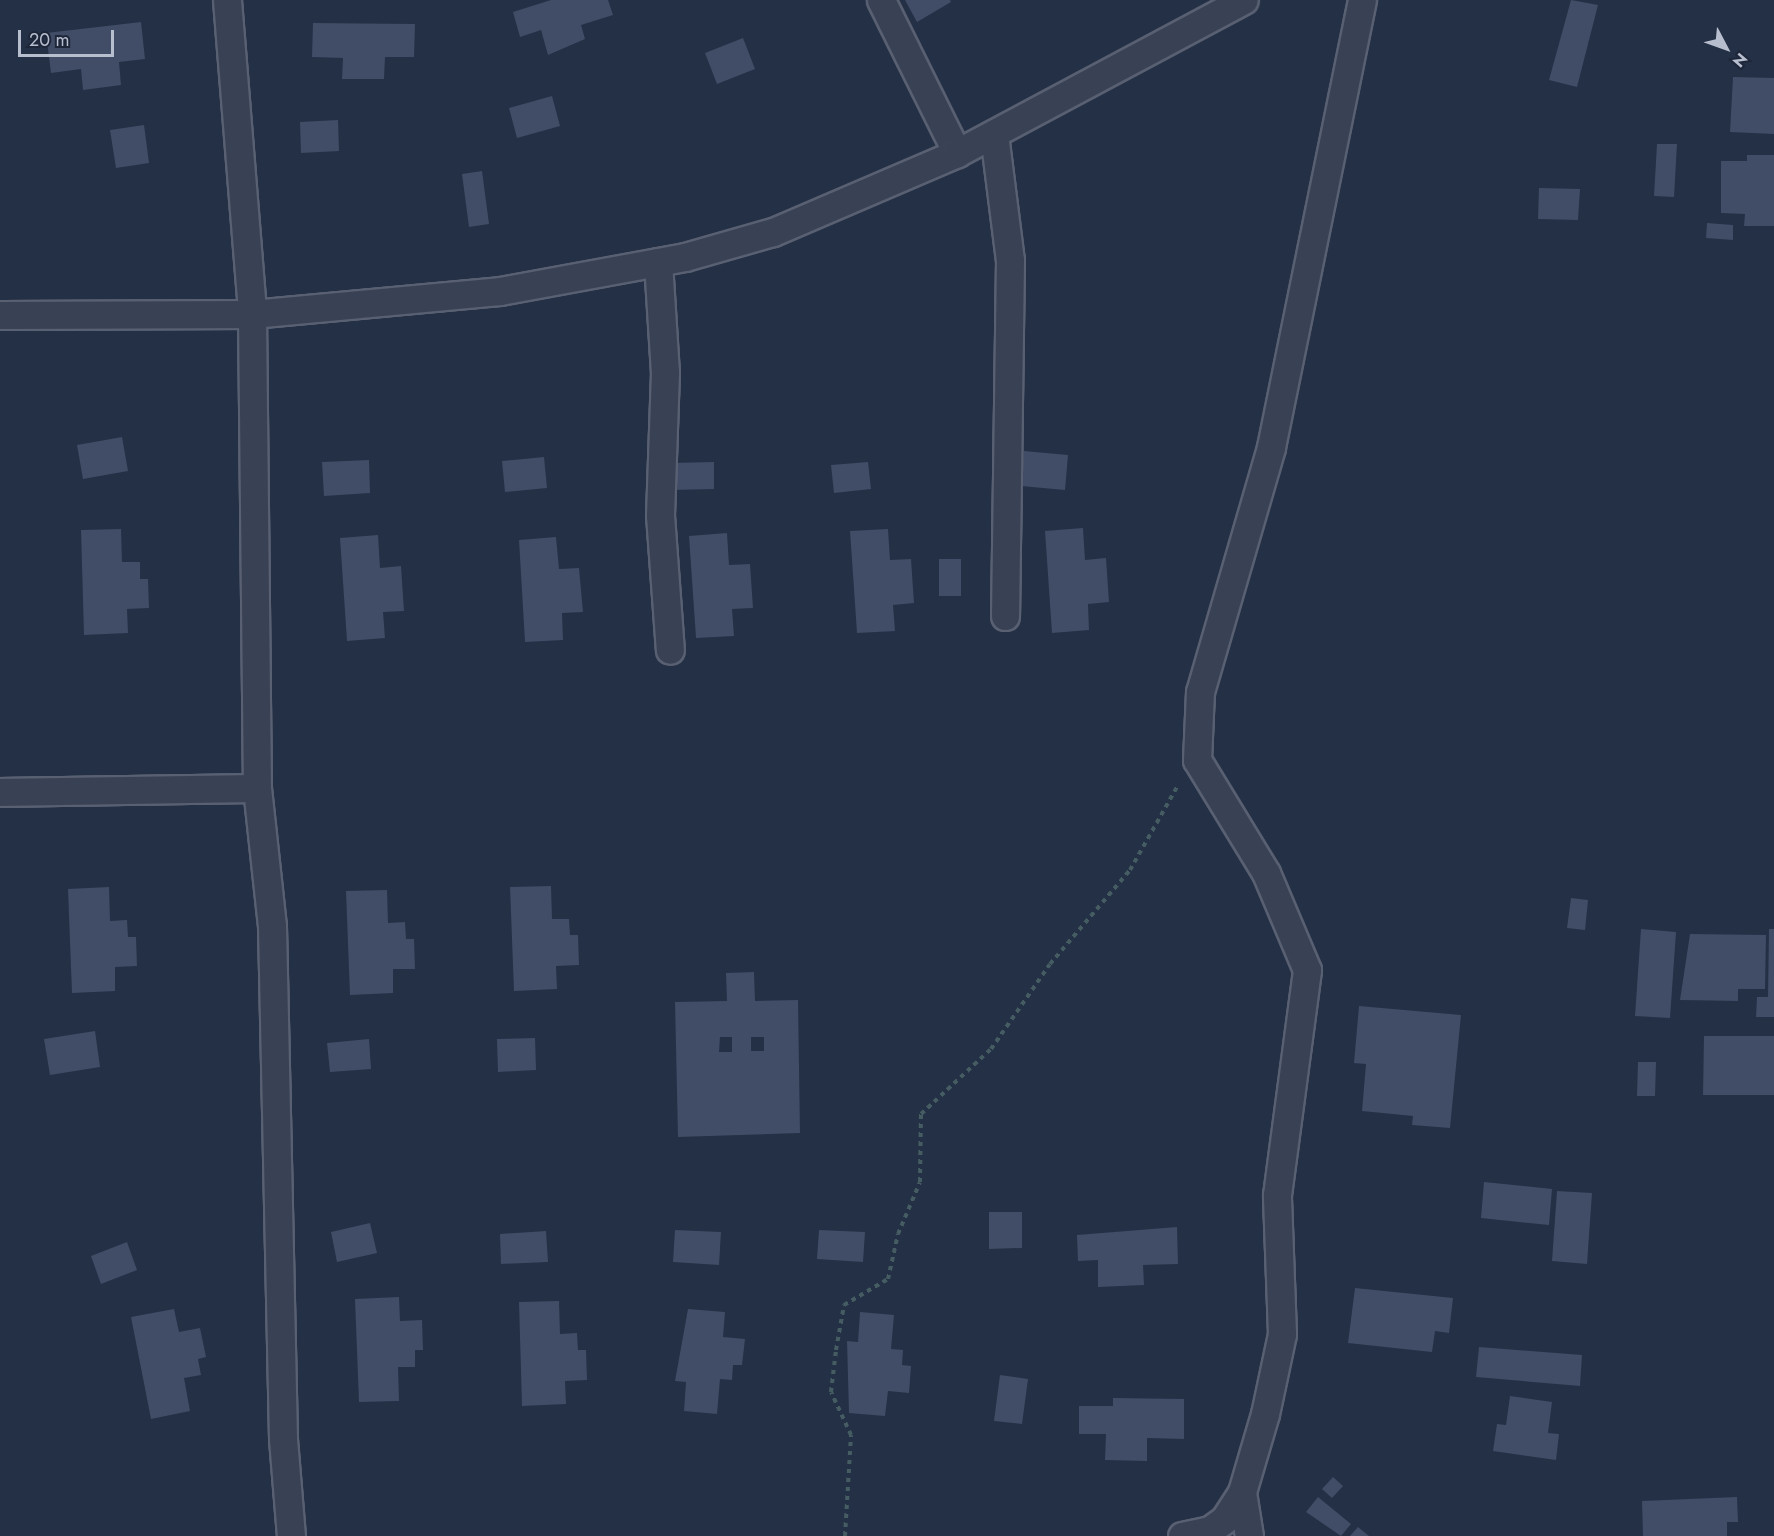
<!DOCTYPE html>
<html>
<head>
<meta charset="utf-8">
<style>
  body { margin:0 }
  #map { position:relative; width:1774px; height:1536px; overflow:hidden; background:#243045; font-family:Jost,sans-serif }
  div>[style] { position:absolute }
  .building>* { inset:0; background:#414c66 }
  .path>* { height:4px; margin-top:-2px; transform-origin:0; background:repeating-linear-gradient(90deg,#455d62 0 4.5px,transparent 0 9px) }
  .roads { filter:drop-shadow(2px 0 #586072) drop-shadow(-2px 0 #586072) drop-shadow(0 2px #586072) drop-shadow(0 -2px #586072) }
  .minor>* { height:27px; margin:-13.5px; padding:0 13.5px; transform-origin:13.5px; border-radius:13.5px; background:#394255 }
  span { translate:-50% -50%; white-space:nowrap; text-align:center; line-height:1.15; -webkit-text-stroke:4.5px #1e273a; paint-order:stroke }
  .north { position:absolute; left:1696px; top:18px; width:60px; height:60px; -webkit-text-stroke:4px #1e273a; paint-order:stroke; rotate:131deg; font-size:16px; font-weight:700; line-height:24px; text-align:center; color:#b7bece }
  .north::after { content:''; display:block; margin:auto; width:21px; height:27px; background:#b7bece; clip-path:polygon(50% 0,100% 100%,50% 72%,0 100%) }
  .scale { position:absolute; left:18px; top:30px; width:96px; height:27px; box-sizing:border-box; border:3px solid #b7bece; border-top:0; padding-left:8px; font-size:18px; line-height:21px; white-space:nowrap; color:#b7bece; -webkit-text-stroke:4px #1e273a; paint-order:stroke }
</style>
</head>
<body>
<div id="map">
  <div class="building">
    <i style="clip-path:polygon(551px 0,608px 0,613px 15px,581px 25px,585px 39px,548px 55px,541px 30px,520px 37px,513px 12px)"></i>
    <i style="clip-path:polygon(905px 0,950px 0,951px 2px,917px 22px)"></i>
    <i style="clip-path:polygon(1571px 0,1598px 5px,1577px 87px,1549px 80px)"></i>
    <i style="clip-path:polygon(141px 22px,145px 59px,119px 62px,121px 85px,83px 90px,81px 69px,51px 73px,46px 33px)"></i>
    <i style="clip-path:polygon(313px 23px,415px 24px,414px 57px,385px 57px,384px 79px,342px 79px,343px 58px,312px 57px)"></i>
    <i style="clip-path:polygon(743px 38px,755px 69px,717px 84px,705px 53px)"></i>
    <i style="clip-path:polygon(1733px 77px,1774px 78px,1774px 134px,1730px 132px)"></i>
    <i style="clip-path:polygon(552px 96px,560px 126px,517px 138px,509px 108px)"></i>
    <i style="clip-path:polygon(338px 120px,339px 151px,301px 153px,300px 122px)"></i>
    <i style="clip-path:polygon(144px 125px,149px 163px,116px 168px,110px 130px)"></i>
    <i style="clip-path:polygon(1657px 144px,1677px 144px,1674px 197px,1654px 196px)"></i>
    <i style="clip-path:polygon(1747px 155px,1774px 155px,1774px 226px,1744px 226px,1745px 214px,1721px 213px,1721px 161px,1747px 161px)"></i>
    <i style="clip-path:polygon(482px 171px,489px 224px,469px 227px,462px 174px)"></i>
    <i style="clip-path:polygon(1539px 188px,1580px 189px,1578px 220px,1538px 219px)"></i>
    <i style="clip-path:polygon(1707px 223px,1733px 225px,1733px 240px,1706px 238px)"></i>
    <i style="clip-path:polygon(122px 437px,128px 471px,83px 479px,77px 445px)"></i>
    <i style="clip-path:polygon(1024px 451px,1068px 455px,1065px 490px,1021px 486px)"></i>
    <i style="clip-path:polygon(544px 457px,547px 488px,505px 492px,502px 461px)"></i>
    <i style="clip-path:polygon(369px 460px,370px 493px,324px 496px,322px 462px)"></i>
    <i style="clip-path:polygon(714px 462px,714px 489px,671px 490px,670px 463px)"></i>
    <i style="clip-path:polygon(868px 462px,871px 489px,834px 493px,831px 465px)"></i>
    <i style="clip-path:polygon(1083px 528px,1085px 560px,1106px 558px,1109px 602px,1088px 604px,1089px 630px,1052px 633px,1045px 531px)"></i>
    <i style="clip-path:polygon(121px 529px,122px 562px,140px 562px,140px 579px,148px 579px,149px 608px,127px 609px,128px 633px,84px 635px,81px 530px)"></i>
    <i style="clip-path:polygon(888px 529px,890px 560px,911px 559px,914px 603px,893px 605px,895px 631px,857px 633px,850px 531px)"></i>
    <i style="clip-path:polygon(727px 533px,729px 565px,750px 564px,753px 608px,732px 609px,734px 636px,696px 638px,689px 536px)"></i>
    <i style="clip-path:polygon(378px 535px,380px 568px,401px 566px,404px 611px,383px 612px,385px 638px,347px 641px,340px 538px)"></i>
    <i style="clip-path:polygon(556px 537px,559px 569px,579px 568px,583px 612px,562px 613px,563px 640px,525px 642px,519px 540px)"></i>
    <i style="clip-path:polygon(939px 559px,961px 559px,961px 596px,939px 596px)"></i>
    <i style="clip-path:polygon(551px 886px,552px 919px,569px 919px,570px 935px,578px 935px,579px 965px,556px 966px,557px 989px,514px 991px,510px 887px)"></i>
    <i style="clip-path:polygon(109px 887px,110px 921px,127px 920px,128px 937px,136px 937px,137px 966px,115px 967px,115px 991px,72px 993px,68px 889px)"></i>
    <i style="clip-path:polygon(387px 890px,388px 923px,405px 922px,406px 939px,414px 939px,415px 969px,393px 969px,393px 993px,350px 995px,346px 891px)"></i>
    <i style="clip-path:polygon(1571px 898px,1588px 900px,1585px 930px,1567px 928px)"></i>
    <i style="clip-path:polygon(1641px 929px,1676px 932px,1670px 1018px,1635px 1016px)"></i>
    <i style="clip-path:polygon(1769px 929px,1774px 929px,1774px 1017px,1756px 1017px,1757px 997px,1768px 997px)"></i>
    <i style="clip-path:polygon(1690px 934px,1766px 935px,1765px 989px,1738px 989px,1738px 1001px,1680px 1000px)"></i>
    <i style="clip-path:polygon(evenodd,754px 972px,755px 1001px,798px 1000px,800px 1133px,678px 1137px,675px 1002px,727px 1001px,726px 973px,754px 972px,720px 1037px,732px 1037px,732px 1052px,719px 1052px,720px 1037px,754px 972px,751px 1037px,764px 1037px,764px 1051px,751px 1051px,751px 1037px)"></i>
    <i style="clip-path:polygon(1359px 1006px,1461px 1015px,1450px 1128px,1412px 1125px,1413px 1116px,1362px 1111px,1366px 1064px,1354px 1063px)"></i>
    <i style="clip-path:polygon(95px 1031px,100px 1067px,50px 1075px,44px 1039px)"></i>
    <i style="clip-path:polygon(1704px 1036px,1774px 1036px,1774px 1095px,1703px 1095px)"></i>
    <i style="clip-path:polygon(535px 1038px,536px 1070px,498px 1072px,497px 1039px)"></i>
    <i style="clip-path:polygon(369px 1039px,371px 1069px,330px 1072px,327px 1043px)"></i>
    <i style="clip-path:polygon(1638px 1062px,1656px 1062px,1655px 1096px,1637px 1096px)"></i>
    <i style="clip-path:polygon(1484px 1182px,1552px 1189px,1549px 1225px,1481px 1218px)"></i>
    <i style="clip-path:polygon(1557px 1191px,1592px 1193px,1587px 1264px,1552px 1261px)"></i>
    <i style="clip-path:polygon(989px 1212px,1022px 1212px,1022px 1248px,989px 1249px)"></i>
    <i style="clip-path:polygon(370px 1223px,377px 1253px,337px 1262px,331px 1232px)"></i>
    <i style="clip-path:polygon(1177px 1227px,1178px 1264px,1143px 1265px,1144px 1285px,1098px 1287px,1098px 1260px,1078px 1261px,1077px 1235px)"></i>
    <i style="clip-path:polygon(675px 1230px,721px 1232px,719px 1265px,673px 1262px)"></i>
    <i style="clip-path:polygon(819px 1230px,865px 1232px,863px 1262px,817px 1259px)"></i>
    <i style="clip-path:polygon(546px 1231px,548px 1262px,501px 1264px,500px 1234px)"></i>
    <i style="clip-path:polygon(127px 1242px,137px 1270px,101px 1284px,91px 1256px)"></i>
    <i style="clip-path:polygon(1355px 1288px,1453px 1298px,1449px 1333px,1435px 1331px,1432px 1352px,1348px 1343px)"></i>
    <i style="clip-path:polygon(399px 1297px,400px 1321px,422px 1320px,423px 1350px,415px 1350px,415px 1367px,398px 1367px,399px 1401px,359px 1402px,355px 1299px)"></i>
    <i style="clip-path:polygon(559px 1301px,560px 1334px,577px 1333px,578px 1350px,586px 1350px,587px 1380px,565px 1381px,566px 1404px,522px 1406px,519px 1302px)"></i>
    <i style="clip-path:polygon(174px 1309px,179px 1332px,200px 1328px,206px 1357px,198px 1359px,201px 1375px,184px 1378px,190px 1411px,151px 1419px,131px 1317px)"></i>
    <i style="clip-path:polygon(688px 1309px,725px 1312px,723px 1337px,745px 1339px,742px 1365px,733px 1365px,732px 1380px,720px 1379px,717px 1414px,684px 1411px,686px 1382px,675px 1381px)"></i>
    <i style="clip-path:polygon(860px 1312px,894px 1315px,891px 1349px,903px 1350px,902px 1365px,911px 1366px,909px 1393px,888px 1391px,885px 1416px,849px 1413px,847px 1341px,858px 1342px)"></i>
    <i style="clip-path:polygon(1479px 1347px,1582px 1355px,1580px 1386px,1476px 1377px)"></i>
    <i style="clip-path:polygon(1000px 1375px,1028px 1379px,1022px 1424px,994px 1421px)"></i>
    <i style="clip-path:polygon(1510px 1396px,1552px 1402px,1548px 1433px,1559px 1434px,1556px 1460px,1493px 1451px,1497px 1424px,1506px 1425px)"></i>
    <i style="clip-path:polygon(1113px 1398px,1184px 1399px,1184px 1439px,1147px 1438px,1147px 1461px,1105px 1460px,1106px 1434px,1079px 1434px,1079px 1406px,1113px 1406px)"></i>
    <i style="clip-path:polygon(1333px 1477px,1343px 1486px,1332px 1498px,1322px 1489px)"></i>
    <i style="clip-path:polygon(1318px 1497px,1351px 1524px,1341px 1536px,1306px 1512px)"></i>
    <i style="clip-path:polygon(1737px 1497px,1738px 1522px,1727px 1522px,1727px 1536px,1643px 1536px,1642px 1501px)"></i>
    <i style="clip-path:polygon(1358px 1527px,1369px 1536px,1350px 1536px)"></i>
  </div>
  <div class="path">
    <i style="left:845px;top:1536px;width:101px;rotate:-86.6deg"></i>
    <i style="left:851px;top:1435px;width:47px;rotate:-114.9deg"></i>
    <i style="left:831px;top:1392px;width:42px;rotate:-83.2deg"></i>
    <i style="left:836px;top:1350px;width:46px;rotate:-79.9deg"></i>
    <i style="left:844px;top:1305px;width:51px;rotate:-30.6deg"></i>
    <i style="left:888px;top:1279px;width:46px;rotate:-77.5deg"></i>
    <i style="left:898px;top:1234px;width:56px;rotate:-67.1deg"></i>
    <i style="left:920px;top:1182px;width:68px;rotate:-89.2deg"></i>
    <i style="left:921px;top:1114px;width:96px;rotate:-42.9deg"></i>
    <i style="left:991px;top:1049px;width:103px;rotate:-55.2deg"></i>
    <i style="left:1050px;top:964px;width:123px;rotate:-49.6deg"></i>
    <i style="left:1130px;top:870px;width:98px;rotate:-60.5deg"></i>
  </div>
  <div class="roads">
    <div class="minor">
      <i style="left:227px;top:0;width:315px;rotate:85.4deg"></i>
      <i style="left:252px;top:314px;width:474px;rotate:89.4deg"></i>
      <i style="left:257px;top:788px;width:139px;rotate:83.8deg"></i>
      <i style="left:272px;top:926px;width:513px;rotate:88.77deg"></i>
      <i style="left:283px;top:1439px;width:97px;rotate:85.3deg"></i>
      <i style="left:881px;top:0;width:171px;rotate:63.6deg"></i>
      <i style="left:994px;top:134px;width:127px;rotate:82.8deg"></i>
      <i style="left:1010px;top:260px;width:356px;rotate:90.8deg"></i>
      <i style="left:658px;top:262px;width:110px;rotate:86.4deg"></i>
      <i style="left:665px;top:372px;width:143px;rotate:92deg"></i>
      <i style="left:660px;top:515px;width:135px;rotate:85.8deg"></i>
      <i style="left:0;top:315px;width:252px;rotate:-0.2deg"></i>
      <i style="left:252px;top:314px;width:249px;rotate:-5.3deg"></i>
      <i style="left:500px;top:291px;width:188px;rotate:-10.4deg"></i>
      <i style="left:685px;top:257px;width:91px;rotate:-15.9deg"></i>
      <i style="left:773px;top:232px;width:200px;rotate:-23.2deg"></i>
      <i style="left:957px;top:153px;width:325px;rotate:-28.1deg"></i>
      <i style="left:0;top:792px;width:257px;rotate:-0.9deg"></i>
      <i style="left:1242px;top:1492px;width:45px;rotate:81deg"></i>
      <i style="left:1182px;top:1536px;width:29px;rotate:-12deg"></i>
      <i style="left:1210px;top:1530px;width:17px;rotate:-36deg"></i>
      <i style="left:1224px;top:1520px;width:33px;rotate:-57deg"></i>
      <i style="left:1242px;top:1492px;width:81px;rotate:-73.6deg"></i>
      <i style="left:1265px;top:1414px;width:82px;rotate:-78deg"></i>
      <i style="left:1282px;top:1334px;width:139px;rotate:-92.1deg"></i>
      <i style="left:1277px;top:1195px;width:227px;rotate:-82.4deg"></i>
      <i style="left:1307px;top:970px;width:105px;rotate:-112.9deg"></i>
      <i style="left:1266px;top:873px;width:132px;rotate:-121.4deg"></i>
      <i style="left:1197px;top:760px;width:68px;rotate:-87.5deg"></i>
      <i style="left:1200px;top:692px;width:255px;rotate:-73.8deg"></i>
      <i style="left:1271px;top:447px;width:456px;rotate:-78.5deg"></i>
    </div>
  </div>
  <div class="north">N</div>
  <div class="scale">20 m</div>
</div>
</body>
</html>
